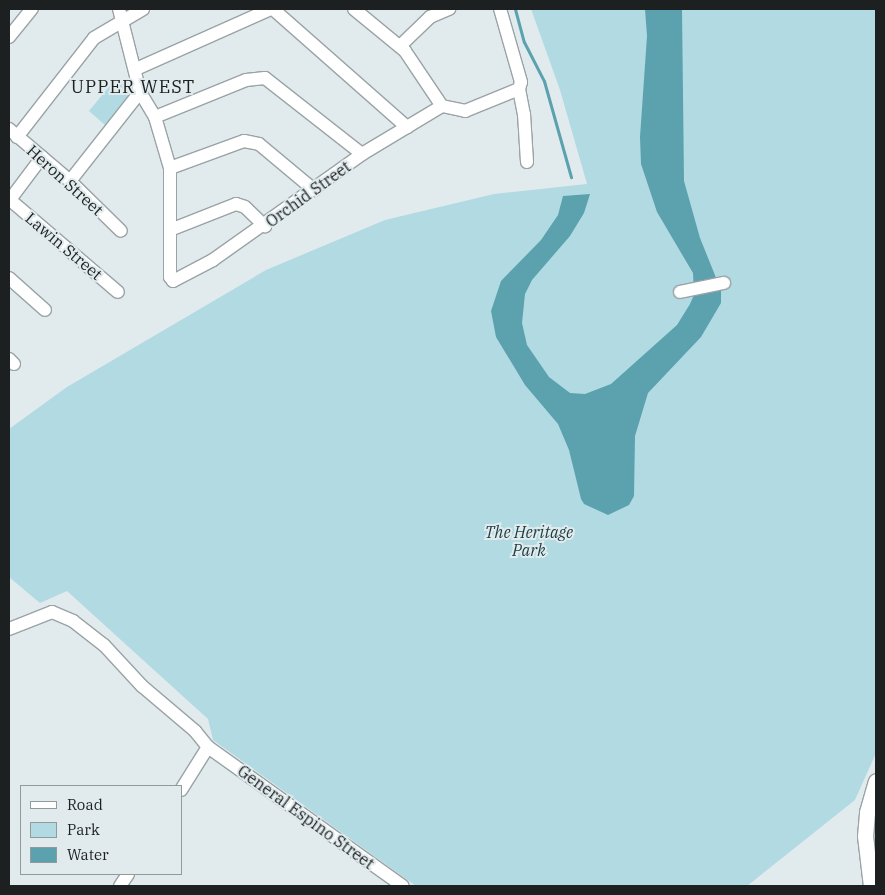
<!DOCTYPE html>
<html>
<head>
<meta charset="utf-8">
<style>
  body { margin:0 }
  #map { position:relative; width:885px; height:895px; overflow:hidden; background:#e1ebed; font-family:"IBM Plex Serif",serif }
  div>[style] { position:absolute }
  .green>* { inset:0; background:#b1dae2 }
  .water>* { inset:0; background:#5ba2ae }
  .stream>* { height:3px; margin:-1.5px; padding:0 1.5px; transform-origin:1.5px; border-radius:1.5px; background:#5ba2ae }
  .roads { filter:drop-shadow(1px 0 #9aa3a5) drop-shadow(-1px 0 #9aa3a5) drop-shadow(0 1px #9aa3a5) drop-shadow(0 -1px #9aa3a5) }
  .minor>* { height:12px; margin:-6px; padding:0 6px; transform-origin:6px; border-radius:6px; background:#fff }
  .major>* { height:15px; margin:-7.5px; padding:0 7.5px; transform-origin:7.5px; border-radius:7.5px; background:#fff }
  span { translate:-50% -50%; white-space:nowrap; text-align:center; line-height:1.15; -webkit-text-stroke:4px #e1ebed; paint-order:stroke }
  .street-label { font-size:16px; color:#1d2021 }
  .park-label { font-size:16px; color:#1b3e43; font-style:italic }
  .neighbourhood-label { font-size:18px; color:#1d2021; letter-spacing:1px }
  .frame { position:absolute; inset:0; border:10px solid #1d2021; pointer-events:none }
  .legend { position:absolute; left:20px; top:785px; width:162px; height:90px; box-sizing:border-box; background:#e1ebed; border:1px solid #939a9b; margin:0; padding:6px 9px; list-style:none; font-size:15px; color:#1d2021 }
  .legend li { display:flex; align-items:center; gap:10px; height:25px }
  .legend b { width:25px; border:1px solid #939a9b }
</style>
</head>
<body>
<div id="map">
  <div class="green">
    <i style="clip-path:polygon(531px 9px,876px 9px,876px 753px,855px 800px,747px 886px,416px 886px,213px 740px,208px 719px,67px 591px,40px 603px,9px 577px,9px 429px,67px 387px,266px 270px,385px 220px,494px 194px,587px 184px,560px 90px)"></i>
    <i style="clip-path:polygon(116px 78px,132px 92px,105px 125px,89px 111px)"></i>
  </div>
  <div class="water">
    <i style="clip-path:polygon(645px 9px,682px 9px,684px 181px,700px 238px,721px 290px,721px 303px,701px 337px,648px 393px,635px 436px,634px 496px,629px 505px,608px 515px,584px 504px,581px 499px,569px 450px,558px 424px,525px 385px,496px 337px,491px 311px,501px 281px,541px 240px,558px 215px,563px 196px,590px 194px,584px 213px,570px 236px,532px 280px,525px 294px,522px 323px,527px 345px,549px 377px,570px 393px,585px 394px,611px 384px,677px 325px,690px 304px,694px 295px,693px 273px,657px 212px,641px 164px,640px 137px,647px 36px)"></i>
  </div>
  <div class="stream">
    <i style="left:515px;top:9px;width:34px;rotate:75deg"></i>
    <i style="left:524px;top:42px;width:44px;rotate:62.9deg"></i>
    <i style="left:544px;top:81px;width:100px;rotate:74.3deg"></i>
  </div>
  <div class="roads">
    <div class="minor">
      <i style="left:119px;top:9px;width:86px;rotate:75.8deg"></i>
      <i style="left:140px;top:92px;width:29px;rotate:59deg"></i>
      <i style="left:155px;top:117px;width:53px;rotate:73.6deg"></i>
      <i style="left:170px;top:168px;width:109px;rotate:90deg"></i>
      <i style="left:170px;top:277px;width:5px;rotate:53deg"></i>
      <i style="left:173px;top:281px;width:45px;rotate:-27.7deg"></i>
      <i style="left:213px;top:260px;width:183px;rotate:-35.4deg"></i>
      <i style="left:362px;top:154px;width:93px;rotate:-31deg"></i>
      <i style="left:273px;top:9px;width:179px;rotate:41.4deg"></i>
      <i style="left:354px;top:9px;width:66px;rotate:39.5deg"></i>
      <i style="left:405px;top:51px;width:66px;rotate:56.1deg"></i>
      <i style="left:9px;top:37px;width:36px;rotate:-51deg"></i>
      <i style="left:400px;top:46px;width:42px;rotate:-44deg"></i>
      <i style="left:430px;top:17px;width:21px;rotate:-23deg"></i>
      <i style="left:136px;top:69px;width:148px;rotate:-24deg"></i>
      <i style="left:519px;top:89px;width:25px;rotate:79deg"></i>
      <i style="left:524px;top:114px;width:48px;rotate:86.4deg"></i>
      <i style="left:442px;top:106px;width:24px;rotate:12deg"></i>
      <i style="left:465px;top:111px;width:58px;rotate:-22.2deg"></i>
      <i style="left:519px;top:89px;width:7px;rotate:-74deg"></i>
      <i style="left:521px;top:82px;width:76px;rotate:-106deg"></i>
      <i style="left:155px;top:117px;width:98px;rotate:-22.1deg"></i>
      <i style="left:246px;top:80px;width:19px;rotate:-6deg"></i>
      <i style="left:265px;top:78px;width:123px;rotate:38.1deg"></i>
      <i style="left:9px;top:129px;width:80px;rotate:40.4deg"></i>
      <i style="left:70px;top:181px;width:71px;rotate:44.4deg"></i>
      <i style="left:17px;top:137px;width:125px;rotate:-52.1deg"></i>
      <i style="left:94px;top:38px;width:57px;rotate:-30.6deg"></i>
      <i style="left:170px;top:168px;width:79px;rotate:-20deg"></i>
      <i style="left:244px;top:141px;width:15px;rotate:11deg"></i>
      <i style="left:259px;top:144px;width:72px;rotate:39.9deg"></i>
      <i style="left:70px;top:181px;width:113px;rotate:-51.8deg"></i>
      <i style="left:9px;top:199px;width:143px;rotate:40.5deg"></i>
      <i style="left:9px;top:201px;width:55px;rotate:-53.1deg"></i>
      <i style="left:170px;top:230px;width:71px;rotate:-21.5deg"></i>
      <i style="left:236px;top:204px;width:9px;rotate:18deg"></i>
      <i style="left:245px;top:207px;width:28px;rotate:44deg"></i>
      <i style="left:9px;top:278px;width:48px;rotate:41.6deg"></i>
      <i style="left:680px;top:292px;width:45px;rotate:-11.6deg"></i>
      <i style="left:9px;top:359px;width:7px;rotate:45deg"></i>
      <i style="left:9px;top:629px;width:46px;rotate:-21.6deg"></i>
      <i style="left:52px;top:612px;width:23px;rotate:23deg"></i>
      <i style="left:73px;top:621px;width:39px;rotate:38deg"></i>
      <i style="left:104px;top:645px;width:56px;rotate:47.2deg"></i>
      <i style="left:142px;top:686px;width:70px;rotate:40.3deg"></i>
      <i style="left:195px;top:731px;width:21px;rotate:51deg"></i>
      <i style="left:208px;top:747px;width:239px;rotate:35.5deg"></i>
      <i style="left:181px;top:790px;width:51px;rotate:-57.9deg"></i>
      <i style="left:120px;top:886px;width:14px;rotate:-56deg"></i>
    </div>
    <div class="major">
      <i style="left:871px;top:886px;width:50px;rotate:-96.8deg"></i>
      <i style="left:865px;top:836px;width:24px;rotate:-85deg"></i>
      <i style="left:867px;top:812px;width:32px;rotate:-74deg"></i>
    </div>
  </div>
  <div class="street-label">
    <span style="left:65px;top:180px;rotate:42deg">Heron Street</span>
    <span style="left:308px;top:194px;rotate:-36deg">Orchid Street</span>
    <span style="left:64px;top:246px;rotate:40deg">Lawin Street</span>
    <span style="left:306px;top:817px;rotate:36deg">General Espino Street</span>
  </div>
  <div class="park-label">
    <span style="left:529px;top:541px">The Heritage<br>Park</span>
  </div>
  <div class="neighbourhood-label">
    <span style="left:133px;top:87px">UPPER WEST</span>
  </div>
  <div class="frame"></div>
  <ul class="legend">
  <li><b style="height:6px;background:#fff"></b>Road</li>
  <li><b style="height:14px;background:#b1dae2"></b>Park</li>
  <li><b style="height:14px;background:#5ba2ae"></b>Water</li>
  </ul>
</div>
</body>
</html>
